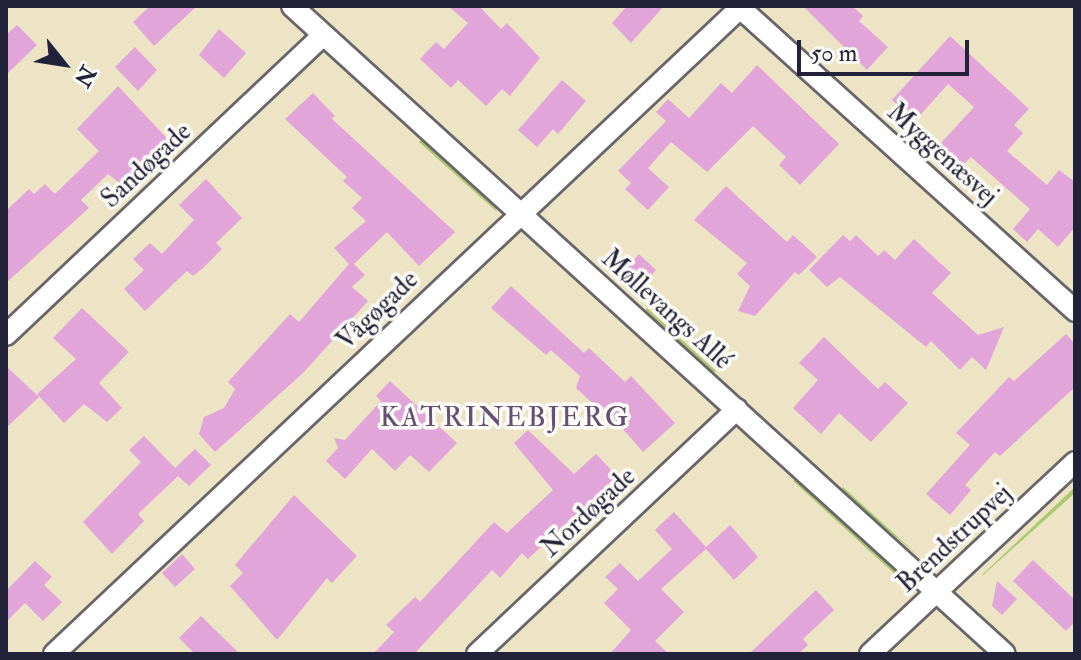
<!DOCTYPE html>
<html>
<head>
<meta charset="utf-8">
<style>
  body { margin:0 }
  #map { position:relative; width:1081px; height:660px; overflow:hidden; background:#ede4c5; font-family:"IM FELL Double Pica",serif }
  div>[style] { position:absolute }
  .green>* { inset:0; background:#a9c86f }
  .building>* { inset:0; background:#e2a5da }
  .roads { filter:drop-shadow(2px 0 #69666b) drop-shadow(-2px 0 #69666b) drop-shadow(0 2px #69666b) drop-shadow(0 -2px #69666b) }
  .street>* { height:20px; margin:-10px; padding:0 10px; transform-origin:10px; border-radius:10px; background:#fff }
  span { translate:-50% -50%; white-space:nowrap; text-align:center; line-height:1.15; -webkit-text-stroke:7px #fdfcf7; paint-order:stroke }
  .street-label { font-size:26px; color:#22223b }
  .neighbourhood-label { font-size:28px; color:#655073; letter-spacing:2px }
  .frame { position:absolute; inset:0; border:8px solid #22223b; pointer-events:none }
  .north { position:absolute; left:24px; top:24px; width:80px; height:80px; -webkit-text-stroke:6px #fdfcf7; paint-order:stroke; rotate:120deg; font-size:22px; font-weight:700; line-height:32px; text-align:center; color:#22223b }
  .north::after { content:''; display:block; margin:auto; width:28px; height:36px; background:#22223b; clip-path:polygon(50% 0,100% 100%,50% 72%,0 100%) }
  .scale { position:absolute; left:797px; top:40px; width:172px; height:36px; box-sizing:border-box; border:4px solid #22223b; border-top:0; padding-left:10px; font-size:24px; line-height:28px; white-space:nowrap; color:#22223b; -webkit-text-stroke:6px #fdfcf7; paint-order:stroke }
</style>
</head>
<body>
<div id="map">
  <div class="green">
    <i style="clip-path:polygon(422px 138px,493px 203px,497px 212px,419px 142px)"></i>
    <i style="clip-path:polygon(647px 308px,716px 371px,712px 374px,644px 312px)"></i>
    <i style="clip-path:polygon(796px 478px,899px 573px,899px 578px,793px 481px)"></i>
    <i style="clip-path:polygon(843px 487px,921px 558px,840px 490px)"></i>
    <i style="clip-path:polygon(1075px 487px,1075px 493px,982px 576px,983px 574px)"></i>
  </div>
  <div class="building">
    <i style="clip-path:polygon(150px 6px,197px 6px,154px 46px,133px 22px)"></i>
    <i style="clip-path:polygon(448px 6px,479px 6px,501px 29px,507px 23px,540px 58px,510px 96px,502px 89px,486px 106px,458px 80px,451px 88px,420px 59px,436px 42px,444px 49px,468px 23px)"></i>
    <i style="clip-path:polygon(627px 6px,664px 6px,631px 43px,612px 23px)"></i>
    <i style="clip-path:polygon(803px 6px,852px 6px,863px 16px,859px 21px,888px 47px,867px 70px)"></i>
    <i style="clip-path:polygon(17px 25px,37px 45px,6px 75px,6px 35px)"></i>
    <i style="clip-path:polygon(219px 29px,246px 53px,224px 78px,199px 55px)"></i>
    <i style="clip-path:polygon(950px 36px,1029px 109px,1014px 125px,1023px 133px,1007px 151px,1047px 185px,1059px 170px,1075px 182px,1075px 227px,1058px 247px,1038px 229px,1027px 242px,1013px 229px,1030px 209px,971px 157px,963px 165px,940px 144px,974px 107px,948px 84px,915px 121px,892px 100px)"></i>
    <i style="clip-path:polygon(135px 47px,157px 70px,138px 91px,115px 67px)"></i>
    <i style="clip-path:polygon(757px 65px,839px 144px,800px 185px,779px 165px,786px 157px,753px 126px,707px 172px,671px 142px,648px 168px,669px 187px,648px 210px,625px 189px,631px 183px,618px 171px,666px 121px,656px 112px,668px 99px,689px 118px,721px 83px,732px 93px)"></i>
    <i style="clip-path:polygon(562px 80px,586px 101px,558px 134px,553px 129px,537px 147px,518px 130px)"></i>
    <i style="clip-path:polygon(118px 86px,175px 147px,131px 192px,108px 174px,81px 200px,89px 208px,6px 283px,6px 211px,29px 189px,34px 194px,45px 184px,55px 194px,99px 151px,77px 129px)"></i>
    <i style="clip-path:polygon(313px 93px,335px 116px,332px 119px,455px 232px,419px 266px,387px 232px,354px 264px,365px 275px,352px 287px,368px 301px,303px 373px,215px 452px,199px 434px,204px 417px,224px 408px,235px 389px,228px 382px,290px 314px,299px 322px,349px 264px,334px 248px,366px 221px,352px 208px,362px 198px,343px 181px,347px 177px,285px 119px)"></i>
    <i style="clip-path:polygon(206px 179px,242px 218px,216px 243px,222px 249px,202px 269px,193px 276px,187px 271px,145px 311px,124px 289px,144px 270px,133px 259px,150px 243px,162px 254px,194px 220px,179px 205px)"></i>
    <i style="clip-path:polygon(726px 186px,787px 242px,793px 235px,817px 257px,799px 275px,795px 272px,755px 316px,738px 311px,750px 286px,737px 274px,747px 263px,694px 220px)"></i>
    <i style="clip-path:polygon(843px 235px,850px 241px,856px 235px,878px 256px,884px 250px,895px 260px,914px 239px,951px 273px,932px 293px,978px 335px,1004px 327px,986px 370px,972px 357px,960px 370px,931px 341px,926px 347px,840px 277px,827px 287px,809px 270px)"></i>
    <i style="clip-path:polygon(639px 254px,656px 270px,637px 291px,620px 276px)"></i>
    <i style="clip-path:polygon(511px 286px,584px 353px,589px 348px,625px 382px,631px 376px,675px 423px,643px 452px,603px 406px,600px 410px,576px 388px,580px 376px,551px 350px,546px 355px,491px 308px)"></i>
    <i style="clip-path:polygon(82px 308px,129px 352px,99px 383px,122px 408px,107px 422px,84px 404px,64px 423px,37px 394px,76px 359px,53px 338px)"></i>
    <i style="clip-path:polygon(1066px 334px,1075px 344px,1075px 387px,1000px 456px,995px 452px,965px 485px,971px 490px,950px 515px,926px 494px,970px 445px,956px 433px,1009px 377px,1014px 381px)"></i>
    <i style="clip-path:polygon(824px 337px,878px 389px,885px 382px,908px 403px,871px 442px,839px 413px,821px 434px,793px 408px,818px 380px,799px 363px)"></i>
    <i style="clip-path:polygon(6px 366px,39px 397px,6px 428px)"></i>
    <i style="clip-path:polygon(390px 381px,457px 443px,429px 472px,410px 455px,395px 471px,372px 449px,345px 479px,326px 461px,338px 448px,334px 438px,345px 440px,381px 401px,376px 396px)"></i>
    <i style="clip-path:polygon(528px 430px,574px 474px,596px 454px,617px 476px,528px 559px,522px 553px,500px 578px,492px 570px,414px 654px,373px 654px,394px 632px,386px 625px,415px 597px,420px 602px,494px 522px,507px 533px,553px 490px,514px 443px)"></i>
    <i style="clip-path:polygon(144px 436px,175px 468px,195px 449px,211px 465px,189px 486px,178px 476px,138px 514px,144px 521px,112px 554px,83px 522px,141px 462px,129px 450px)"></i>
    <i style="clip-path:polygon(294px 495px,357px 556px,332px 583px,327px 578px,277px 640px,230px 586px,243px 573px,235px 565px)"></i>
    <i style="clip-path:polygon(674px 512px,706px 547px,730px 525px,758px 557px,734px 580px,706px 549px,661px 589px,684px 612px,655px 641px,669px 654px,610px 654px,631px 630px,604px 603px,618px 589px,605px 577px,620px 563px,638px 581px,672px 549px,655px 530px)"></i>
    <i style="clip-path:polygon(182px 554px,195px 569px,175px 587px,162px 573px)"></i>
    <i style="clip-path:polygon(1033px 560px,1075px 600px,1075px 622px,1066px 631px,1013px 581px)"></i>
    <i style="clip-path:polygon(35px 561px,52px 577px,44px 585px,62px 602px,43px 621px,25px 603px,6px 622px,6px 591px)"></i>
    <i style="clip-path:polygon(997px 581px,1017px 599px,1002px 615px,992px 606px)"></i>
    <i style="clip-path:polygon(816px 590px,834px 610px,803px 639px,808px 645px,798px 654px,749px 654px)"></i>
    <i style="clip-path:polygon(201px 616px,240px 654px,195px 654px,179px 638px)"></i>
  </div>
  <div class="roads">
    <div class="street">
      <i style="left:292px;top:6px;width:963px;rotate:42.27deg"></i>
      <i style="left:738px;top:6px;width:455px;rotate:42.1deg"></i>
      <i style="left:6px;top:335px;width:436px;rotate:-43.4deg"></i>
      <i style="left:54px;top:654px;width:942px;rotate:-43.28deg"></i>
      <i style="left:477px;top:654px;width:357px;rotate:-43.3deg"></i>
      <i style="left:870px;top:654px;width:281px;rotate:-43.1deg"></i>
    </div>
  </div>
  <div class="street-label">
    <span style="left:942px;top:155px;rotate:42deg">Myggenæsvej</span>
    <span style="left:147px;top:166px;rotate:-43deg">Sandøgade</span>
    <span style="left:666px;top:310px;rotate:42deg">Møllevangs Allé</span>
    <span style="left:378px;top:311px;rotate:-44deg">Vågøgade</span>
    <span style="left:589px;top:513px;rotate:-43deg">Nordøgade</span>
    <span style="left:955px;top:539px;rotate:-43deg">Brendstrupvej</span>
  </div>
  <div class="neighbourhood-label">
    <span style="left:505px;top:418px">KATRINEBJERG</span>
  </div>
  <div class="frame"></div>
  <div class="north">N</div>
  <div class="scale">50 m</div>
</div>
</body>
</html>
